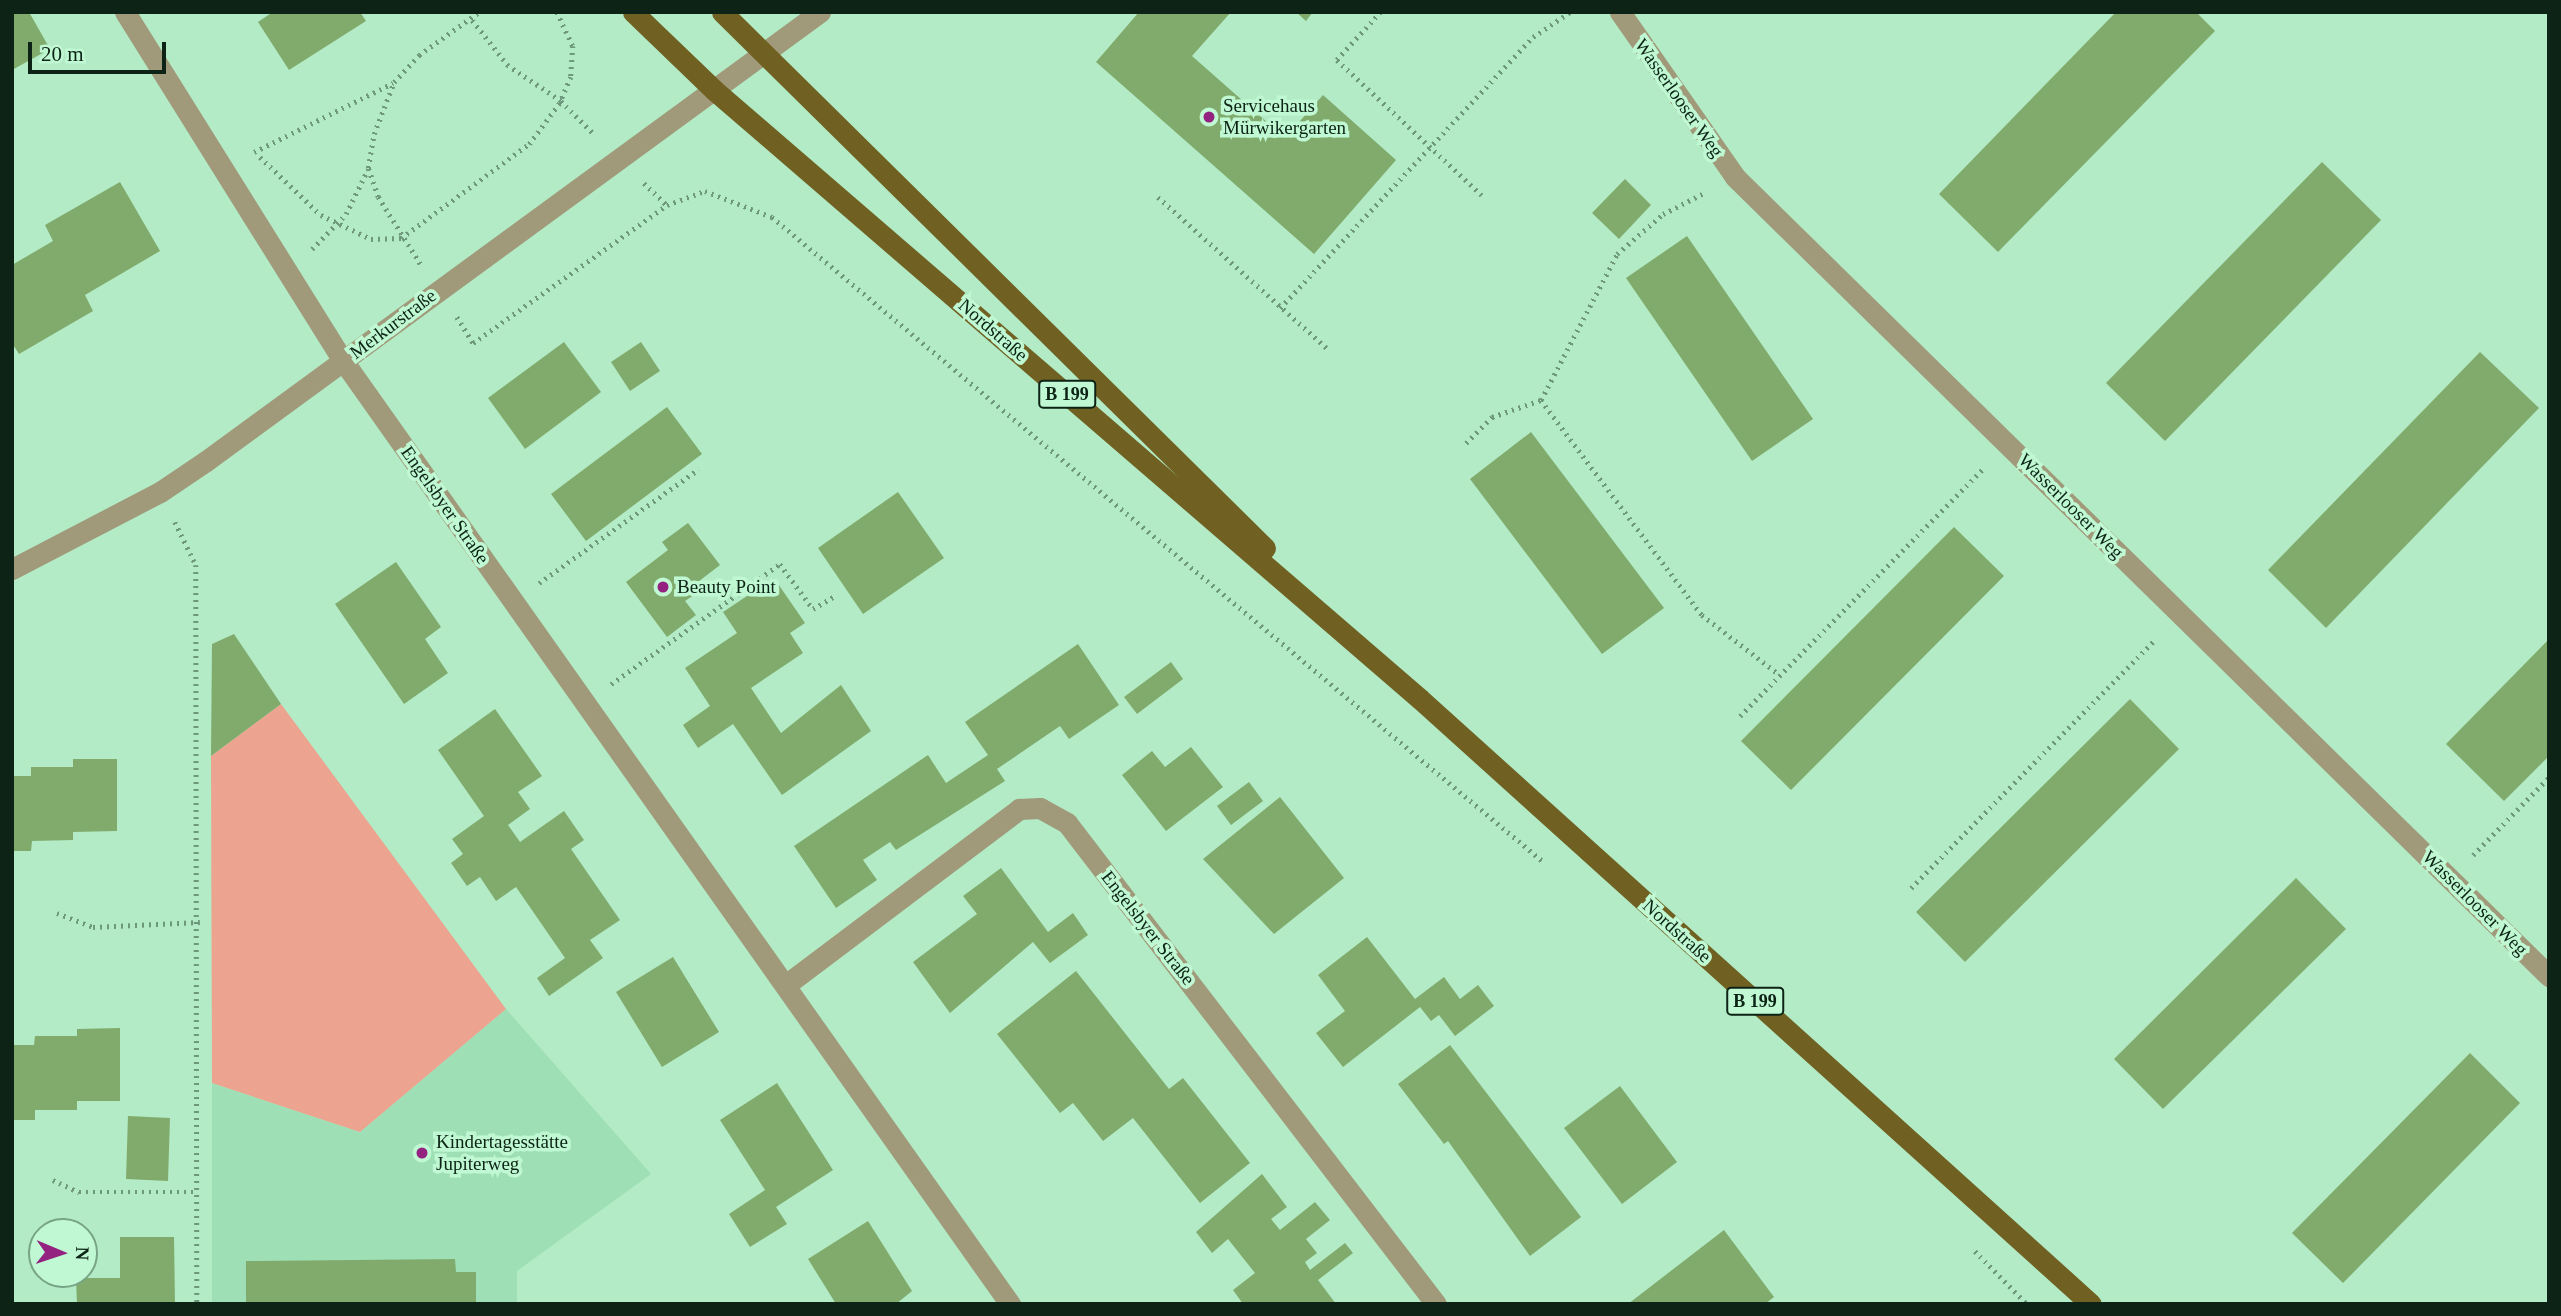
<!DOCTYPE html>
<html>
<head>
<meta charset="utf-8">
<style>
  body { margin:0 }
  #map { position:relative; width:2561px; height:1316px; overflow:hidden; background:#b2ebc5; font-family:Georgia,serif }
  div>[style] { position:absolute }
  .built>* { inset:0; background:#9fdfb6 }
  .green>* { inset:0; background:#eca390 }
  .building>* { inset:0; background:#81ab6c }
  .path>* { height:4.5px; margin-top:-2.25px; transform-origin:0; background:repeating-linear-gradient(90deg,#6d987c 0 2px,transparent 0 7px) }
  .minor>* { height:21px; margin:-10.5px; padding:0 10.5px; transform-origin:10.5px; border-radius:10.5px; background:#a0997a }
  .major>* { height:21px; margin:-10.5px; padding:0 10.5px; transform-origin:10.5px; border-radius:10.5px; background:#706123 }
  .dots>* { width:19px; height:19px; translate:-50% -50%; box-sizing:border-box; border:4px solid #bff8d2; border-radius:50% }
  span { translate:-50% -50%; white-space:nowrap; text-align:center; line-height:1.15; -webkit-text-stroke:7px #bff8d2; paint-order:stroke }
  .shield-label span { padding:2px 5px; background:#bff8d2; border:2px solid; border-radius:5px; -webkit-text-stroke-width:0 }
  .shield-label { font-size:18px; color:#0c2315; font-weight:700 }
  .street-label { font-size:19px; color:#0c2315 }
  .poi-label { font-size:19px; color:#0c2315 }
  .left { translate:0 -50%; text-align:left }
  .frame { position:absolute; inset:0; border:14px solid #0c2315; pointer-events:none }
  .north { position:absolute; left:28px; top:1218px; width:70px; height:70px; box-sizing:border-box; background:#bff8d2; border:2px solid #77a386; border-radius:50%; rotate:92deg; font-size:19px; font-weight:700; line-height:28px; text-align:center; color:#0c2315 }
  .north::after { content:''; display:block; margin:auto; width:24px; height:32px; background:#942281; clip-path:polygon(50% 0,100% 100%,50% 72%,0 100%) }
  .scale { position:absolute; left:28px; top:42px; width:138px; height:32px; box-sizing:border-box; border:4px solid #0c2315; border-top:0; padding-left:9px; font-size:21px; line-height:24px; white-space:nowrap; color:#0c2315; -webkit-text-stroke:5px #bff8d2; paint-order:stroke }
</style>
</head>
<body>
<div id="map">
  <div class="built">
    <i style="clip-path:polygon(506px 1009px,651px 1174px,517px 1271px,517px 1304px,212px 1304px,212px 1083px,360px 1132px)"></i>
  </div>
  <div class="green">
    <i style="clip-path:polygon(281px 704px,506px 1009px,360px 1132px,212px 1083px,211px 756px)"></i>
  </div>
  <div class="building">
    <i style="clip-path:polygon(12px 12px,29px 12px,50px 49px,12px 70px)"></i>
    <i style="clip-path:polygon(273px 12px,360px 12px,366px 21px,289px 70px,258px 22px)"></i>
    <i style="clip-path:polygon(1139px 12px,1231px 12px,1192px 56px,1285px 138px,1323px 95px,1396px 160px,1314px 254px,1096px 62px)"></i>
    <i style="clip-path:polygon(1296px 12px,1313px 12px,1306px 21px)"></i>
    <i style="clip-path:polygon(2116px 12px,2196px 12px,2215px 31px,1998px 252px,1939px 194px)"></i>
    <i style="clip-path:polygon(2322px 162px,2381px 220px,2165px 441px,2106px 383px)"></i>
    <i style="clip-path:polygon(1625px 179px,1651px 205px,1619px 239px,1592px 213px)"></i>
    <i style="clip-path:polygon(120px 182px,160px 251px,85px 295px,93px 311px,19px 354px,12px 343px,12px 265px,53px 241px,45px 225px)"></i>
    <i style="clip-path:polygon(1687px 236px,1813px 419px,1752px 461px,1626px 278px)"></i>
    <i style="clip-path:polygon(564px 342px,601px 392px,525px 449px,488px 398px)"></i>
    <i style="clip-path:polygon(641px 342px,660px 371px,630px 391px,611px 362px)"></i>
    <i style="clip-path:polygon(2480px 352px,2539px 408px,2326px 628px,2268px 570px)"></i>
    <i style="clip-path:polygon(667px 407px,702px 454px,586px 541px,551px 494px)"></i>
    <i style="clip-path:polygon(1531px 432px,1664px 608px,1602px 654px,1470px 479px)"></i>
    <i style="clip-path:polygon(898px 492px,944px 558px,863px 614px,818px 548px)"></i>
    <i style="clip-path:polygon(688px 523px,720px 565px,694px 585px,700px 591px,685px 601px,696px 615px,667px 637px,626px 582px,668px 550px,662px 542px)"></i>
    <i style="clip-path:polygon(1954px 527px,2004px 576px,1791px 790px,1741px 741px)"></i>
    <i style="clip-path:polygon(396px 562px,441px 627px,425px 639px,448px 673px,404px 704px,335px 604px)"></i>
    <i style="clip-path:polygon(774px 578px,805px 623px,790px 633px,803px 653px,751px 688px,781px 733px,841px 685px,871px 731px,782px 795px,733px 724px,698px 748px,683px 725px,710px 706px,685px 668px,737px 633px,723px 612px)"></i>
    <i style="clip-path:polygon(234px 634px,281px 704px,211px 756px,212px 644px)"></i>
    <i style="clip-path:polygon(2549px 639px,2549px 756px,2504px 801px,2446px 744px)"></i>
    <i style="clip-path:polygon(1078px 644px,1119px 705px,1069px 739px,1060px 726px,997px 769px,1005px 781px,896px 850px,890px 842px,863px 860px,877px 880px,836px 908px,794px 846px,928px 755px,946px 783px,988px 755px,965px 722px)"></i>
    <i style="clip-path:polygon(1171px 662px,1183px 679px,1137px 714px,1124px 697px)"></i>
    <i style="clip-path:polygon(2130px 699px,2179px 749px,1965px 962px,1916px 912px)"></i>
    <i style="clip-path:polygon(495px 709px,542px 776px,518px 792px,530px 809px,508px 825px,520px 842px,564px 811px,584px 840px,571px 849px,620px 920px,590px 940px,603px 958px,549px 996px,537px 978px,565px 958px,516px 887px,496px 901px,480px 877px,467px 886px,451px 863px,463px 854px,452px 839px,484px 816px,438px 750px)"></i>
    <i style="clip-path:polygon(1191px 747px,1223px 787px,1166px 831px,1122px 775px,1152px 751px,1165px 767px)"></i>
    <i style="clip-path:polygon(73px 759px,117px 759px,117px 831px,73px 832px,73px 840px,32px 841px,31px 851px,12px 851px,12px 776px,31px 776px,31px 767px,73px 767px)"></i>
    <i style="clip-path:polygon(1249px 782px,1263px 801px,1231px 825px,1217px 806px)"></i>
    <i style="clip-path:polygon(1280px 797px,1344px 878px,1274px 934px,1203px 859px)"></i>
    <i style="clip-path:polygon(1001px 868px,1048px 932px,1073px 913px,1088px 935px,1050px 963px,1033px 942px,950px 1013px,913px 962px,977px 914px,963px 896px)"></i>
    <i style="clip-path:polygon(2296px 878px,2346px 929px,2163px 1109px,2114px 1059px)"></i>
    <i style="clip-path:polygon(1367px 937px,1415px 999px,1444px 977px,1460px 999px,1478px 985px,1494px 1006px,1455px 1036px,1439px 1015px,1431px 1021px,1420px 1007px,1343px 1067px,1316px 1033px,1345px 1011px,1318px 975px)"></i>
    <i style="clip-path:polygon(673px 957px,719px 1032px,662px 1067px,616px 992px)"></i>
    <i style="clip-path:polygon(1076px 971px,1169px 1089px,1183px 1078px,1250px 1163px,1200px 1203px,1133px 1118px,1103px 1141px,1073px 1103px,1060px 1113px,997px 1034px)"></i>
    <i style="clip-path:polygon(120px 1028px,120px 1101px,77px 1101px,77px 1110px,35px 1110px,35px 1120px,12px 1120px,12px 1045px,34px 1045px,35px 1036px,77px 1036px,77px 1029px)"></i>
    <i style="clip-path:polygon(1450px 1045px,1581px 1217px,1530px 1256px,1448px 1141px,1444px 1144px,1398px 1084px)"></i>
    <i style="clip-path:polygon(2470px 1053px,2520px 1103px,2343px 1283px,2292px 1233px)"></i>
    <i style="clip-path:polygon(777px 1083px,833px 1170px,776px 1207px,787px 1224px,750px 1247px,729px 1214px,765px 1190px,720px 1120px)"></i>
    <i style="clip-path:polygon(1620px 1086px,1677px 1162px,1622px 1204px,1564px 1128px)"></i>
    <i style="clip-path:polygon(128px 1116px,170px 1118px,168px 1181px,126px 1179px)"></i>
    <i style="clip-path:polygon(1262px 1174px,1287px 1207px,1271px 1219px,1280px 1230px,1315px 1202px,1330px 1220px,1306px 1239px,1317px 1253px,1305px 1262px,1310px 1270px,1345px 1243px,1353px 1253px,1318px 1280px,1336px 1304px,1243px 1304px,1233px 1290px,1255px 1273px,1228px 1239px,1212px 1253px,1196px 1232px)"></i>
    <i style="clip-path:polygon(868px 1221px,912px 1291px,896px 1304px,836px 1304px,808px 1259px)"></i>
    <i style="clip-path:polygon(1724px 1230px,1774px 1297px,1765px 1304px,1628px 1304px)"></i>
    <i style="clip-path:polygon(120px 1237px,174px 1237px,175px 1304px,77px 1304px,76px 1278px,120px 1278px)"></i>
    <i style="clip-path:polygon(455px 1259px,456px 1272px,476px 1272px,476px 1304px,246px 1304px,246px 1261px)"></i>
  </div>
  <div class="path">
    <i style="left:557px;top:12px;width:38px;rotate:65deg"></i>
    <i style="left:573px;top:46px;width:31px;rotate:94deg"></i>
    <i style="left:571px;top:77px;width:26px;rotate:113deg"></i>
    <i style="left:561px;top:101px;width:48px;rotate:45deg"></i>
    <i style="left:1381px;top:12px;width:65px;rotate:132.5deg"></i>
    <i style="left:1337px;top:60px;width:198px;rotate:43deg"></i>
    <i style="left:254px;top:152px;width:155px;rotate:-26.4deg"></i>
    <i style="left:260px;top:157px;width:84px;rotate:43.6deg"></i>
    <i style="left:321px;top:215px;width:55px;rotate:25.6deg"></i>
    <i style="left:371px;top:239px;width:30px;rotate:-2deg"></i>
    <i style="left:401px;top:238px;width:159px;rotate:-36.3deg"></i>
    <i style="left:529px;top:144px;width:54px;rotate:-53.3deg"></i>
    <i style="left:561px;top:101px;width:64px;rotate:-146.6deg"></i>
    <i style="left:508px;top:66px;width:61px;rotate:-128.4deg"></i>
    <i style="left:644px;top:183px;width:32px;rotate:44deg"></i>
    <i style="left:667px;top:205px;width:40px;rotate:-20.2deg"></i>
    <i style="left:705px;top:191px;width:72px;rotate:21.2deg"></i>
    <i style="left:772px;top:217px;width:1007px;rotate:39.89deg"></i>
    <i style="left:1158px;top:197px;width:229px;rotate:41.8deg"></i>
    <i style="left:312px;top:249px;width:49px;rotate:-45.8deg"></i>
    <i style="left:346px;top:214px;width:50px;rotate:-63.9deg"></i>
    <i style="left:420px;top:264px;width:79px;rotate:-122.1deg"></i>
    <i style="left:378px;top:197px;width:31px;rotate:-109deg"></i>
    <i style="left:368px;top:168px;width:35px;rotate:-80deg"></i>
    <i style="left:374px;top:134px;width:56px;rotate:-69deg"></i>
    <i style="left:394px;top:82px;width:37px;rotate:-47deg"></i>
    <i style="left:419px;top:55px;width:74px;rotate:-35.6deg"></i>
    <i style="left:1280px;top:308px;width:371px;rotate:-47deg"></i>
    <i style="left:1533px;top:37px;width:45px;rotate:-34deg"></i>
    <i style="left:457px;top:317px;width:31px;rotate:58deg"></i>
    <i style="left:473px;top:343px;width:238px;rotate:-35.4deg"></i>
    <i style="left:1541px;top:400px;width:269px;rotate:53.2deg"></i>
    <i style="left:1702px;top:615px;width:98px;rotate:37.6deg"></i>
    <i style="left:1466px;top:443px;width:37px;rotate:-45deg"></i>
    <i style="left:1492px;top:417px;width:52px;rotate:-19.1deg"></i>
    <i style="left:1541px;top:400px;width:165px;rotate:-62.5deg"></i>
    <i style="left:1617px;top:254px;width:61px;rotate:-41deg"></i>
    <i style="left:1663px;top:214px;width:46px;rotate:-27.1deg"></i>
    <i style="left:175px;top:522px;width:48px;rotate:64deg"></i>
    <i style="left:196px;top:565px;width:739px;rotate:89.92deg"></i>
    <i style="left:539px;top:583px;width:196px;rotate:-35.5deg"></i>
    <i style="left:611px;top:684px;width:207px;rotate:-35.4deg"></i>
    <i style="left:780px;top:564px;width:56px;rotate:53.7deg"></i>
    <i style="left:813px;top:609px;width:27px;rotate:-31deg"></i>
    <i style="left:1740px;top:716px;width:346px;rotate:-45.5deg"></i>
    <i style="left:2473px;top:855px;width:109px;rotate:-45.7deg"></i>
    <i style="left:1911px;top:888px;width:349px;rotate:-45.5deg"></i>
    <i style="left:57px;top:913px;width:39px;rotate:21deg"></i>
    <i style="left:93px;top:927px;width:107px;rotate:-2.7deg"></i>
    <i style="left:53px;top:1180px;width:29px;rotate:25deg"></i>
    <i style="left:79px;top:1192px;width:119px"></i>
    <i style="left:1975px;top:1251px;width:74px;rotate:45.5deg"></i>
  </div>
  <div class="minor">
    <i style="left:125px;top:12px;width:413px;rotate:58deg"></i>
    <i style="left:344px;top:362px;width:1154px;rotate:54.74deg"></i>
    <i style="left:1620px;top:12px;width:201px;rotate:55.1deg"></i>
    <i style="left:1735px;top:177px;width:1141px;rotate:44.47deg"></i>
    <i style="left:12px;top:569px;width:167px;rotate:-27.5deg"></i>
    <i style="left:160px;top:492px;width:55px;rotate:-34deg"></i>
    <i style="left:206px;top:461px;width:761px;rotate:-36.18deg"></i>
    <i style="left:787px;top:984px;width:291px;rotate:-37deg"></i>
    <i style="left:1019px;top:809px;width:21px;rotate:-3deg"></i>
    <i style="left:1040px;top:808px;width:31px;rotate:29deg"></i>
    <i style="left:1067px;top:823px;width:606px;rotate:52.51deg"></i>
  </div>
  <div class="major">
    <i style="left:633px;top:12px;width:112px;rotate:43.9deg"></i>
    <i style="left:714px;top:90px;width:932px;rotate:40.78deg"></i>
    <i style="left:1420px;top:699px;width:903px;rotate:42.04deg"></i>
    <i style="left:722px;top:12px;width:763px;rotate:44.63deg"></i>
  </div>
  <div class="dots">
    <i style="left:1209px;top:117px;background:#942281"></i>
    <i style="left:663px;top:587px;background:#942281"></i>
    <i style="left:422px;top:1153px;background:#942281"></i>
  </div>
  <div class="shield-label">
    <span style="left:1067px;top:394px">B 199</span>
    <span style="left:1755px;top:1001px">B 199</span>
  </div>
  <div class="street-label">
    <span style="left:1679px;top:98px;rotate:55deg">Wasserlooser Weg</span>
    <span style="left:393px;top:324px;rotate:-37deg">Merkurstraße</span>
    <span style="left:993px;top:330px;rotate:41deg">Nordstraße</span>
    <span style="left:445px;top:505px;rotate:55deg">Engelsbyer Straße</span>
    <span style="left:2071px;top:506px;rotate:45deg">Wasserlooser Weg</span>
    <span style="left:2475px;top:903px;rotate:45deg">Wasserlooser Weg</span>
    <span style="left:1148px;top:928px;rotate:52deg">Engelsbyer Straße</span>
    <span style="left:1677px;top:931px;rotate:42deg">Nordstraße</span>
  </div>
  <div class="poi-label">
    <span class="left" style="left:1223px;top:117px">Servicehaus<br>Mürwikergarten</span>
    <span class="left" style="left:677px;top:587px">Beauty Point</span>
    <span class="left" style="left:436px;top:1153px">Kindertagesstätte<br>Jupiterweg</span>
  </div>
  <div class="frame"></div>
  <div class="north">N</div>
  <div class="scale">20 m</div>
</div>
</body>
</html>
